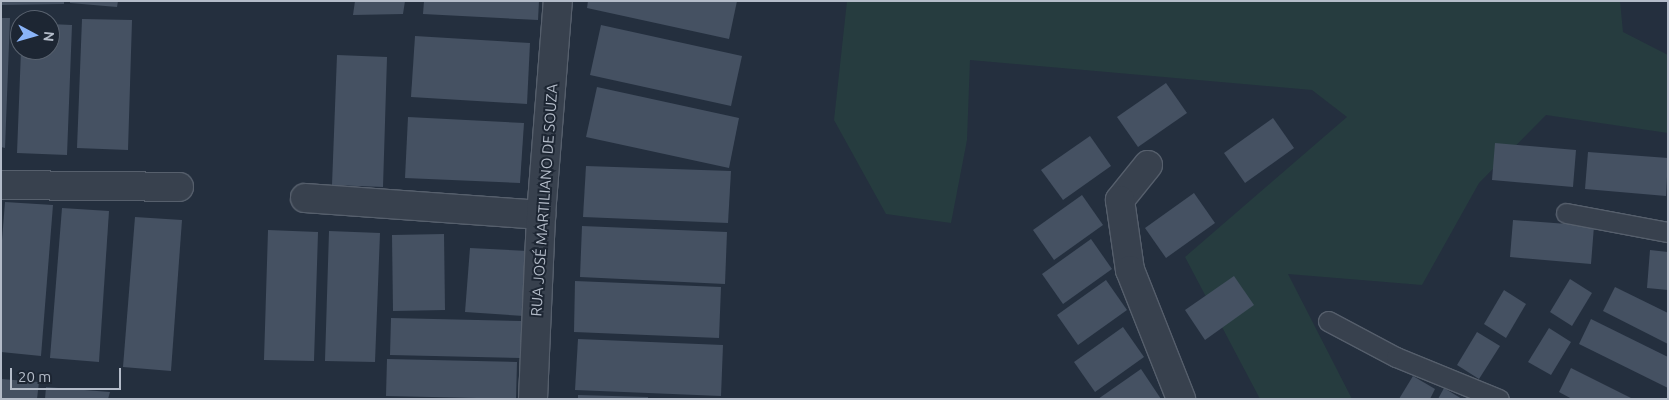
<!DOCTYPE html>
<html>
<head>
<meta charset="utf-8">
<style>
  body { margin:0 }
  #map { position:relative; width:1669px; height:400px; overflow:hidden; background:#242f3e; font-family:Ubuntu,sans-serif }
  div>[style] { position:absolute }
  .green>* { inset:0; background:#263c3f }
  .building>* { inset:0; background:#455162 }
  .roads { filter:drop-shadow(1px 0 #565f6c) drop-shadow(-1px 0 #565f6c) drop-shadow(0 1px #565f6c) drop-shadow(0 -1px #565f6c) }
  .lane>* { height:19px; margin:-9.5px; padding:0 9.5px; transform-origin:9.5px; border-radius:9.5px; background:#38414e }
  .street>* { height:28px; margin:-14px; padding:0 14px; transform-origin:14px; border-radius:14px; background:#38414e }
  span { translate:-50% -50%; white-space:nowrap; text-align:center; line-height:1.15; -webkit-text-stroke:4px #1d2633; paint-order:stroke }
  .street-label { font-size:15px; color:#b4bcc9 }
  .frame { position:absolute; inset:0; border:2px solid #b4bcc9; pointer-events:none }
  .north { position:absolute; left:10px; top:10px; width:50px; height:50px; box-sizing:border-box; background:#1d2633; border:1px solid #59626f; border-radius:50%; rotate:96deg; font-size:14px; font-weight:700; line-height:20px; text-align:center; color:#b4bcc9 }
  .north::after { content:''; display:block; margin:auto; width:18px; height:22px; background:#8ab4f8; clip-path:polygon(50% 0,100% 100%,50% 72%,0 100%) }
  .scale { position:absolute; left:10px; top:368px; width:111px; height:22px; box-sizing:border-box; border:2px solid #b4bcc9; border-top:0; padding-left:6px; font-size:15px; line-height:18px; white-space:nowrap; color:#b4bcc9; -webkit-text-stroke:4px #1d2633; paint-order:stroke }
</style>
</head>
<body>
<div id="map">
  <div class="green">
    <i style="clip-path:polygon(847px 1px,1620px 1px,1623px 32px,1668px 55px,1668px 133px,1546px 115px,1479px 183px,1422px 285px,1288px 274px,1352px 399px,1260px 399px,1185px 257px,1347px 117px,1312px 90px,970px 60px,967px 140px,951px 223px,886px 214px,834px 120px)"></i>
  </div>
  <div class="building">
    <i style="clip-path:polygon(1px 1px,64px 1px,64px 4px,1px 5px)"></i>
    <i style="clip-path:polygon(70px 1px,118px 1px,117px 7px,70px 3px)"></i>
    <i style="clip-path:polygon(355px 1px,405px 1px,403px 14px,353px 15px)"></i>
    <i style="clip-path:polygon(424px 1px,539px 1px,538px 20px,423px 14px)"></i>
    <i style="clip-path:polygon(588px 1px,737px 1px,729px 39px,587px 8px)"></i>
    <i style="clip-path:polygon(1px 18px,10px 18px,5px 148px,1px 147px)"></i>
    <i style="clip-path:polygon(82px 19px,132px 20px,128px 150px,77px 148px)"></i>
    <i style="clip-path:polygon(50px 24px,72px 25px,67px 155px,17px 153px,21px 50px,50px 50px)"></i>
    <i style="clip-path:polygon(601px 25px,742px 56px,731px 106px,590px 75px)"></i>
    <i style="clip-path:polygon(415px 36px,530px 43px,527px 104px,411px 97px)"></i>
    <i style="clip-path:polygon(337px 55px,387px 57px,383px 187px,332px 185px)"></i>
    <i style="clip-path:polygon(1166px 83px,1187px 113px,1138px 147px,1117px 117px)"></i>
    <i style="clip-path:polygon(597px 87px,739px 118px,729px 168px,586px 137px)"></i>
    <i style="clip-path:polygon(408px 117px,524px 123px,520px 183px,405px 178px)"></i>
    <i style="clip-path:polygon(1273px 118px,1294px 148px,1245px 183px,1224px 153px)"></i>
    <i style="clip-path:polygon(1090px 136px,1111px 166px,1063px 200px,1041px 170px)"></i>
    <i style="clip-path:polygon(1495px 143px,1576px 150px,1573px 187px,1492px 180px)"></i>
    <i style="clip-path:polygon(1588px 152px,1668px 158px,1666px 196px,1585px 189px)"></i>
    <i style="clip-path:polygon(586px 166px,731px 171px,728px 223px,583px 217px)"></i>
    <i style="clip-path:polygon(1194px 193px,1215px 223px,1166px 258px,1145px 228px)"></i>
    <i style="clip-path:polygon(1082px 195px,1103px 225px,1054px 260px,1033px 230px)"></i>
    <i style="clip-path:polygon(5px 202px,53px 205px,41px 356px,1px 352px,1px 253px)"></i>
    <i style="clip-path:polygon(62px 208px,109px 211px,99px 362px,50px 358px)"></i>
    <i style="clip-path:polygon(135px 217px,182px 220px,171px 371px,123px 367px)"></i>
    <i style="clip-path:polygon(1513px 220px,1594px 226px,1591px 264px,1510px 257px)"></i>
    <i style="clip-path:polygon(582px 226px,727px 232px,725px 284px,580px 277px)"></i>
    <i style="clip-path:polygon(268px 230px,318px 232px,314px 361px,264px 360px)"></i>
    <i style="clip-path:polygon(329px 231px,380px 233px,375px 362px,325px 361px)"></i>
    <i style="clip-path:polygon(444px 234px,445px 310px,393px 311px,392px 235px)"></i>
    <i style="clip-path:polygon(1091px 239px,1112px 269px,1063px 304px,1042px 274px)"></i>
    <i style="clip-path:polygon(470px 248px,528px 251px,524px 316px,465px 312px)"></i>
    <i style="clip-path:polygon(1650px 250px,1668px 252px,1668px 290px,1647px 288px)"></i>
    <i style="clip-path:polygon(1234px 276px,1254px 305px,1205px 340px,1185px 310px)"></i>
    <i style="clip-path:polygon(1570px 279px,1592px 293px,1572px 326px,1550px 312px)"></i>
    <i style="clip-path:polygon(1106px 280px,1127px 310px,1078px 345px,1057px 315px)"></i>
    <i style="clip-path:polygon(575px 281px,721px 287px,719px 338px,574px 332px)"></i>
    <i style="clip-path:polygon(1615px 287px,1668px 313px,1668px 344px,1603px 311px)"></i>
    <i style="clip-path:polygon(1504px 290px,1526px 304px,1506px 338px,1484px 324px)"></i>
    <i style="clip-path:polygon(391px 318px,522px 321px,521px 358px,390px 355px)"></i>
    <i style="clip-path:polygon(1591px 319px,1668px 357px,1668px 388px,1579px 344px)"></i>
    <i style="clip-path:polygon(1123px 327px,1144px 357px,1095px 392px,1074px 362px)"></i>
    <i style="clip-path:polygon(1549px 328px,1571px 342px,1551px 375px,1528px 362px)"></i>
    <i style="clip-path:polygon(1477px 332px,1500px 346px,1479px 379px,1457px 365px)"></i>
    <i style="clip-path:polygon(578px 339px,723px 345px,721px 396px,575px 390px)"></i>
    <i style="clip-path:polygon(387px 359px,517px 362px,516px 399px,386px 396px)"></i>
    <i style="clip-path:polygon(1571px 368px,1633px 399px,1572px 399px,1559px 392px)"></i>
    <i style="clip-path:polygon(1141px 369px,1161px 399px,1098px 399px)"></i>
    <i style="clip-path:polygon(1413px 376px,1435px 389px,1430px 399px,1399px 399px)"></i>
    <i style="clip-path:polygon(1px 379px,39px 382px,37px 399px,1px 399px)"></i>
    <i style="clip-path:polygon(46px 387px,110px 392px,108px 399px,45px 399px)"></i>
    <i style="clip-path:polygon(1444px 388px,1462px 399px,1438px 399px)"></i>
    <i style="clip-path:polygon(578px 395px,648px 397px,648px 399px,578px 399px)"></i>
  </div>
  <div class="roads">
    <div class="lane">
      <i style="left:1566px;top:213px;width:104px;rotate:10.6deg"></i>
      <i style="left:1328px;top:321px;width:77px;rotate:27.9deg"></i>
      <i style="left:1396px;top:357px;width:111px;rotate:22.2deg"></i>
    </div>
    <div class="street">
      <i style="left:1148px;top:165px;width:45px;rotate:128.7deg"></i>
      <i style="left:1120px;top:200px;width:71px;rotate:81.9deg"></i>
      <i style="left:1130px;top:270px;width:139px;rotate:68.4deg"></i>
      <i style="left:1px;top:185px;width:178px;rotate:0.6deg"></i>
      <i style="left:305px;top:198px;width:237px;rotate:4.1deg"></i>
      <i style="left:533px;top:399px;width:184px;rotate:-87.5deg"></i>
      <i style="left:541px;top:215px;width:215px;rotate:-85.5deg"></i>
    </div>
  </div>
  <div class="street-label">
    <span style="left:544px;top:200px;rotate:-86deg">RUA JOSÉ MARTILIANO DE SOUZA</span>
  </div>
  <div class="frame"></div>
  <div class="north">N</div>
  <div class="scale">20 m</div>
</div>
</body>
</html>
